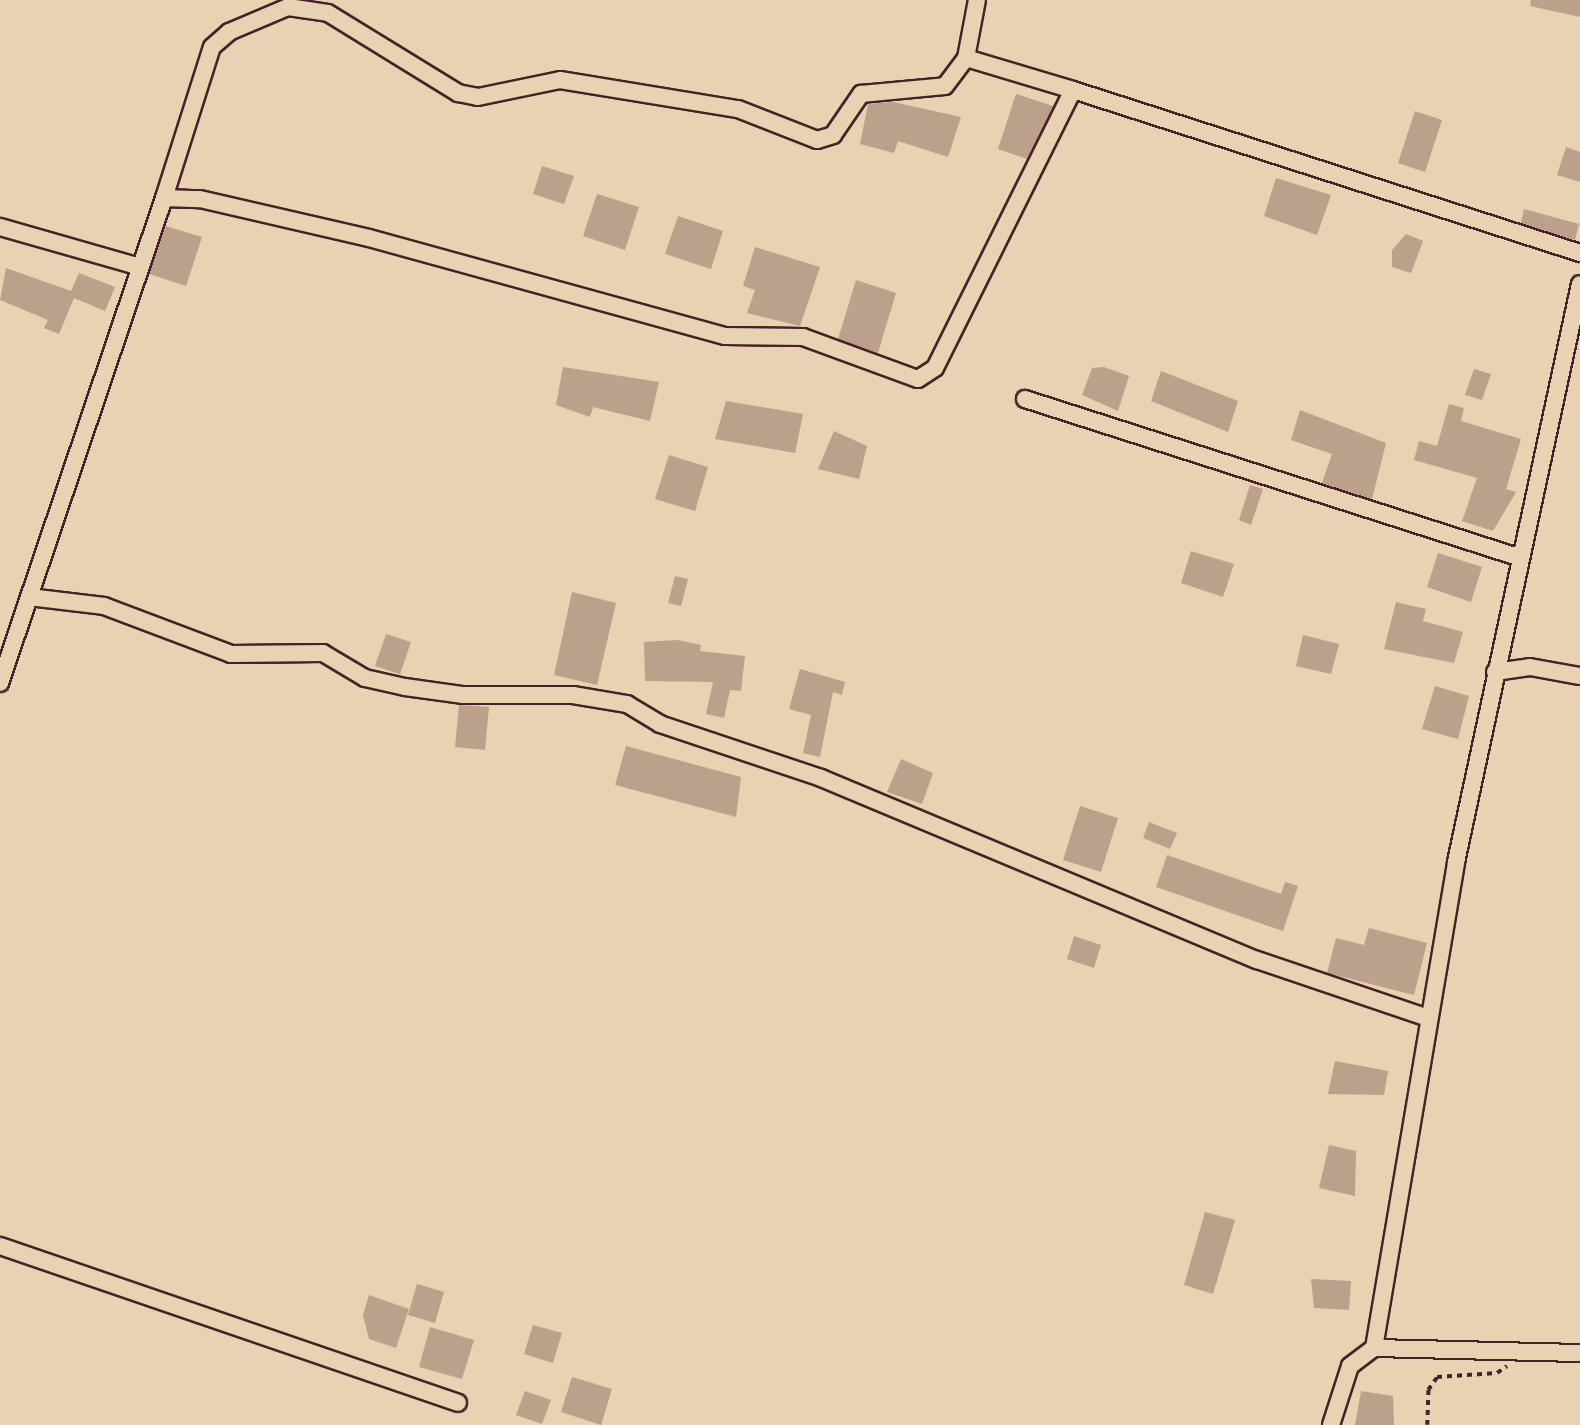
<!DOCTYPE html>
<html>
<head>
<meta charset="utf-8">
<style>
  body { margin:0 }
  #map { position:relative; width:1580px; height:1425px; overflow:hidden; background:#e7d2b1; font-family:Delius,sans-serif }
  div>[style] { position:absolute }
  .building>* { inset:0; background:#bba08c }
  .path>* { height:3.5px; margin-top:-1.75px; transform-origin:0; background:repeating-linear-gradient(90deg,#4a1f2b 0 5px,transparent 0 10px) }
  .roads { filter:drop-shadow(2px 0 #4a1f2b) drop-shadow(-2px 0 #4a1f2b) drop-shadow(0 2px #4a1f2b) drop-shadow(0 -2px #4a1f2b) }
  .minor>* { height:16px; margin:-8px; padding:0 8px; transform-origin:8px; border-radius:8px; background:#e7d2b1 }
  span { translate:-50% -50%; white-space:nowrap; text-align:center; line-height:1.15; -webkit-text-stroke:5px #e7d2b1; paint-order:stroke }
</style>
</head>
<body>
<div id="map">
  <div class="building">
    <i style="clip-path:polygon(1531px 0,1580px 0,1580px 17px,1530px 6px)"></i>
    <i style="clip-path:polygon(1016px 94px,1053px 106px,1027px 159px,998px 149px)"></i>
    <i style="clip-path:polygon(893px 102px,961px 117px,948px 157px,898px 141px,894px 153px,860px 144px,868px 104px)"></i>
    <i style="clip-path:polygon(1415px 111px,1442px 120px,1425px 172px,1398px 163px)"></i>
    <i style="clip-path:polygon(1566px 147px,1580px 152px,1580px 182px,1557px 175px)"></i>
    <i style="clip-path:polygon(542px 166px,574px 176px,564px 204px,533px 194px)"></i>
    <i style="clip-path:polygon(1276px 178px,1331px 195px,1317px 235px,1264px 216px)"></i>
    <i style="clip-path:polygon(597px 194px,639px 207px,625px 250px,583px 236px)"></i>
    <i style="clip-path:polygon(1524px 209px,1579px 224px,1575px 240px,1521px 223px)"></i>
    <i style="clip-path:polygon(678px 216px,723px 231px,711px 269px,665px 254px)"></i>
    <i style="clip-path:polygon(166px 226px,202px 237px,186px 286px,149px 274px)"></i>
    <i style="clip-path:polygon(1406px 234px,1423px 241px,1411px 273px,1392px 267px,1392px 250px)"></i>
    <i style="clip-path:polygon(755px 247px,820px 267px,800px 326px,747px 313px,755px 290px,743px 286px)"></i>
    <i style="clip-path:polygon(6px 268px,71px 291px,79px 273px,115px 287px,105px 311px,74px 298px,59px 334px,44px 328px,48px 320px,0 300px)"></i>
    <i style="clip-path:polygon(856px 280px,896px 293px,878px 353px,838px 339px)"></i>
    <i style="clip-path:polygon(563px 367px,659px 382px,650px 421px,593px 407px,590px 417px,556px 405px)"></i>
    <i style="clip-path:polygon(1104px 367px,1129px 376px,1118px 411px,1082px 395px,1092px 368px)"></i>
    <i style="clip-path:polygon(1474px 369px,1491px 374px,1482px 400px,1465px 395px)"></i>
    <i style="clip-path:polygon(1161px 371px,1238px 401px,1228px 432px,1151px 401px)"></i>
    <i style="clip-path:polygon(726px 401px,803px 414px,795px 453px,715px 439px)"></i>
    <i style="clip-path:polygon(1449px 404px,1464px 408px,1461px 421px,1521px 439px,1506px 489px,1516px 492px,1493px 531px,1462px 521px,1477px 478px,1414px 460px,1419px 441px,1437px 446px)"></i>
    <i style="clip-path:polygon(1300px 410px,1386px 443px,1372px 499px,1322px 483px,1332px 454px,1291px 440px)"></i>
    <i style="clip-path:polygon(834px 431px,867px 446px,859px 479px,818px 469px)"></i>
    <i style="clip-path:polygon(669px 455px,708px 467px,695px 511px,655px 499px)"></i>
    <i style="clip-path:polygon(1250px 485px,1263px 489px,1251px 525px,1239px 520px)"></i>
    <i style="clip-path:polygon(1191px 551px,1234px 564px,1223px 597px,1181px 583px)"></i>
    <i style="clip-path:polygon(1438px 553px,1482px 567px,1471px 602px,1427px 587px)"></i>
    <i style="clip-path:polygon(675px 576px,688px 579px,681px 606px,668px 603px)"></i>
    <i style="clip-path:polygon(572px 592px,616px 603px,597px 685px,554px 675px)"></i>
    <i style="clip-path:polygon(1396px 602px,1426px 609px,1423px 621px,1463px 632px,1454px 663px,1384px 649px)"></i>
    <i style="clip-path:polygon(386px 634px,411px 642px,400px 674px,375px 666px)"></i>
    <i style="clip-path:polygon(1303px 635px,1339px 644px,1331px 674px,1296px 666px)"></i>
    <i style="clip-path:polygon(678px 640px,701px 645px,700px 651px,745px 656px,741px 691px,730px 690px,724px 718px,706px 714px,713px 682px,645px 681px,644px 642px)"></i>
    <i style="clip-path:polygon(800px 669px,845px 682px,842px 695px,833px 692px,820px 757px,803px 753px,811px 715px,789px 709px)"></i>
    <i style="clip-path:polygon(1435px 686px,1469px 696px,1458px 739px,1422px 729px)"></i>
    <i style="clip-path:polygon(459px 705px,489px 707px,485px 750px,455px 747px)"></i>
    <i style="clip-path:polygon(626px 746px,741px 777px,736px 817px,615px 785px)"></i>
    <i style="clip-path:polygon(901px 759px,933px 773px,922px 804px,887px 792px)"></i>
    <i style="clip-path:polygon(1080px 806px,1118px 818px,1101px 872px,1063px 860px)"></i>
    <i style="clip-path:polygon(1149px 822px,1177px 833px,1170px 849px,1143px 838px)"></i>
    <i style="clip-path:polygon(1167px 855px,1281px 894px,1285px 882px,1298px 886px,1283px 931px,1156px 887px)"></i>
    <i style="clip-path:polygon(1369px 928px,1427px 943px,1414px 995px,1327px 973px,1336px 938px,1364px 945px)"></i>
    <i style="clip-path:polygon(1074px 936px,1101px 945px,1094px 968px,1067px 959px)"></i>
    <i style="clip-path:polygon(1335px 1061px,1388px 1071px,1384px 1095px,1328px 1094px)"></i>
    <i style="clip-path:polygon(1329px 1145px,1356px 1151px,1355px 1196px,1319px 1188px)"></i>
    <i style="clip-path:polygon(1205px 1212px,1235px 1220px,1213px 1294px,1184px 1285px)"></i>
    <i style="clip-path:polygon(1311px 1279px,1351px 1281px,1349px 1310px,1314px 1308px)"></i>
    <i style="clip-path:polygon(417px 1284px,444px 1292px,435px 1323px,408px 1315px)"></i>
    <i style="clip-path:polygon(369px 1295px,409px 1309px,396px 1348px,369px 1339px,363px 1315px)"></i>
    <i style="clip-path:polygon(533px 1325px,562px 1333px,553px 1363px,524px 1354px)"></i>
    <i style="clip-path:polygon(430px 1327px,474px 1340px,462px 1379px,419px 1367px)"></i>
    <i style="clip-path:polygon(572px 1377px,612px 1389px,601px 1425px,561px 1412px)"></i>
    <i style="clip-path:polygon(525px 1391px,551px 1400px,542px 1424px,516px 1415px)"></i>
    <i style="clip-path:polygon(1361px 1391px,1393px 1396px,1394px 1425px,1355px 1425px)"></i>
  </div>
  <div class="path">
    <i style="left:1427px;top:1425px;width:35px;rotate:-88deg"></i>
    <i style="left:1428px;top:1390px;width:16px;rotate:-55deg"></i>
    <i style="left:1437px;top:1377px;width:60px;rotate:-3.8deg"></i>
    <i style="left:1497px;top:1373px;width:12px;rotate:-35deg"></i>
  </div>
  <div class="roads">
    <div class="minor">
      <i style="left:1073px;top:90px;width:533px;rotate:17.82deg"></i>
      <i style="left:164px;top:198px;width:158px;rotate:-72.4deg"></i>
      <i style="left:212px;top:47px;width:23px;rotate:-41deg"></i>
      <i style="left:229px;top:32px;width:64px;rotate:-23deg"></i>
      <i style="left:288px;top:7px;width:40px;rotate:8.5deg"></i>
      <i style="left:328px;top:13px;width:153px;rotate:31.6deg"></i>
      <i style="left:458px;top:93px;width:20px;rotate:11deg"></i>
      <i style="left:478px;top:97px;width:84px;rotate:-11.7deg"></i>
      <i style="left:560px;top:80px;width:180px;rotate:9.3deg"></i>
      <i style="left:738px;top:109px;width:85px;rotate:21.4deg"></i>
      <i style="left:817px;top:140px;width:17px;rotate:-17deg"></i>
      <i style="left:833px;top:135px;width:50px;rotate:-55.7deg"></i>
      <i style="left:861px;top:94px;width:84px;rotate:-5.4deg"></i>
      <i style="left:945px;top:86px;width:35px;rotate:-53deg"></i>
      <i style="left:0;top:227px;width:142px;rotate:15.9deg"></i>
      <i style="left:1025px;top:399px;width:521px;rotate:17.77deg"></i>
      <i style="left:29px;top:597px;width:76px;rotate:6.8deg"></i>
      <i style="left:104px;top:606px;width:136px;rotate:20.7deg"></i>
      <i style="left:231px;top:654px;width:92px;rotate:-0.6deg"></i>
      <i style="left:323px;top:653px;width:49px;rotate:30.8deg"></i>
      <i style="left:365px;top:678px;width:41px;rotate:12.7deg"></i>
      <i style="left:405px;top:687px;width:59px;rotate:7.9deg"></i>
      <i style="left:463px;top:695px;width:110px"></i>
      <i style="left:573px;top:695px;width:55px;rotate:9.5deg"></i>
      <i style="left:627px;top:704px;width:39px;rotate:31deg"></i>
      <i style="left:660px;top:724px;width:170px;rotate:18.5deg"></i>
      <i style="left:821px;top:778px;width:472px;rotate:22.7deg"></i>
      <i style="left:1257px;top:960px;width:181px;rotate:18.7deg"></i>
      <i style="left:1495px;top:672px;width:35px;rotate:-8deg"></i>
      <i style="left:1530px;top:667px;width:51px;rotate:10.2deg"></i>
      <i style="left:0;top:683px;width:512px;rotate:-71.32deg"></i>
      <i style="left:164px;top:198px;width:36px;rotate:2deg"></i>
      <i style="left:200px;top:199px;width:173px;rotate:13deg"></i>
      <i style="left:369px;top:238px;width:369px;rotate:15.4deg"></i>
      <i style="left:725px;top:336px;width:78px;rotate:0.7deg"></i>
      <i style="left:803px;top:337px;width:122px;rotate:20.1deg"></i>
      <i style="left:918px;top:379px;width:20px;rotate:-33deg"></i>
      <i style="left:935px;top:368px;width:310px;rotate:-63.6deg"></i>
      <i style="left:1073px;top:90px;width:112px;rotate:-163.3deg"></i>
      <i style="left:966px;top:58px;width:59px;rotate:-79.3deg"></i>
      <i style="left:0;top:1246px;width:484px;rotate:18.9deg"></i>
      <i style="left:1374px;top:1348px;width:493px;rotate:-80.4deg"></i>
      <i style="left:1456px;top:862px;width:591px;rotate:-77.89deg"></i>
      <i style="left:1331px;top:1425px;width:62px;rotate:-72.1deg"></i>
      <i style="left:1350px;top:1366px;width:30px;rotate:-37deg"></i>
      <i style="left:1374px;top:1348px;width:206px;rotate:1.4deg"></i>
    </div>
  </div>
</div>
</body>
</html>
